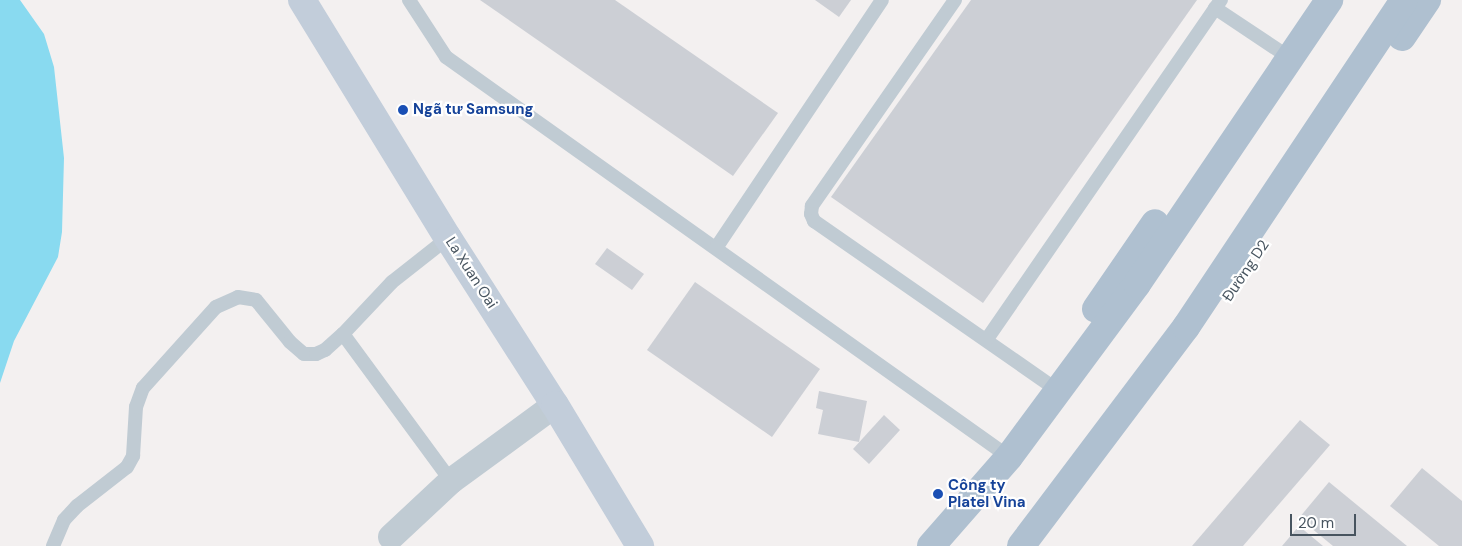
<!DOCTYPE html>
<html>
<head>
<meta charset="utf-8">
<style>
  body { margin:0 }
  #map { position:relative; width:1462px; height:546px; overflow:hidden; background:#f3f0f0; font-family:"DM Sans",sans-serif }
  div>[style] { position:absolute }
  .water>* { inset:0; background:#89daf0 }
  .building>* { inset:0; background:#cccfd5 }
  .service>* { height:14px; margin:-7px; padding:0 7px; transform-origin:7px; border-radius:7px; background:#c0cbd3 }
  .minor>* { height:26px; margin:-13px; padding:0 13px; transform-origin:13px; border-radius:13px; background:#c0cbd3 }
  .secondary>* { height:28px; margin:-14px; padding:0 14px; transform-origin:14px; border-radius:14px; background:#c2cdda }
  .primary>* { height:28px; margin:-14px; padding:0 14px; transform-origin:14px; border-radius:14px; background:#afc0d0 }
  .dots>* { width:14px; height:14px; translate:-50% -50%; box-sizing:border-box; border:2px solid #fff; border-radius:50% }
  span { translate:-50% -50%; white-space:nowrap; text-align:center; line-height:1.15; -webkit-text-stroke:4.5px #fff; paint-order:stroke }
  .transit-label { font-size:15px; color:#164399; font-weight:700 }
  .left { translate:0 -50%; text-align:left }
  .street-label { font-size:15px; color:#47545f }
  .scale { position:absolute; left:1290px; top:514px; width:66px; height:22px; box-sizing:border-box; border:2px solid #47545f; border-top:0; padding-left:6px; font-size:15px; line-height:18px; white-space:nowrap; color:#47545f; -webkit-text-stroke:4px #fff; paint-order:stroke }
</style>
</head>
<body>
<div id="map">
  <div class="water">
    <i style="clip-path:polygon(0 0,20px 0,44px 34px,54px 67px,64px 158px,62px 232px,58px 257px,14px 341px,0 383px)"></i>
  </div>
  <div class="building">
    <i style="clip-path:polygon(480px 0,615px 0,778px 113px,733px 176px)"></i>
    <i style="clip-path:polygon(815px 0,851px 0,839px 17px)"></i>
    <i style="clip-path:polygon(971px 0,1197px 0,983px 303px,831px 197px)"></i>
    <i style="clip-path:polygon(607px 248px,644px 274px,632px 290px,595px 264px)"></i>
    <i style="clip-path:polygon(695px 282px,820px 369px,772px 437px,647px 350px)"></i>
    <i style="clip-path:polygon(819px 391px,867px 401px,859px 442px,818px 434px,823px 410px,816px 408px)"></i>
    <i style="clip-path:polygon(884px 415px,900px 430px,869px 464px,853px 449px)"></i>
    <i style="clip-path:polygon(1300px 420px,1330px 445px,1243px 546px,1192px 546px)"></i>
    <i style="clip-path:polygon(1422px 468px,1462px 501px,1462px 546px,1439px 546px,1390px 506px)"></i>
    <i style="clip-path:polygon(1329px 482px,1407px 546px,1333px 546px,1299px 518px)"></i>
    <i style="clip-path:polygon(1299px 526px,1323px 546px,1282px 546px)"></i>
  </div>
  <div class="service">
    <i style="left:409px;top:0;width:68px;rotate:57deg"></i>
    <i style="left:446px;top:57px;width:691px;rotate:35.39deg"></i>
    <i style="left:955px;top:0;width:251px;rotate:124.8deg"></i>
    <i style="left:812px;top:206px;width:8px;rotate:97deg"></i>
    <i style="left:811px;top:214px;width:8px;rotate:67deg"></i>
    <i style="left:814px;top:221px;width:296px;rotate:34.8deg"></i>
    <i style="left:1215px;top:8px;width:90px;rotate:33.7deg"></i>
    <i style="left:716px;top:248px;width:298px;rotate:-56.2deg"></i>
    <i style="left:343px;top:334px;width:71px;rotate:-46.7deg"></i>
    <i style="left:392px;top:282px;width:71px;rotate:-38.2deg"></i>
    <i style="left:987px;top:339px;width:412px;rotate:-55.4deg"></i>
    <i style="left:53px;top:546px;width:28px;rotate:-67deg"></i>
    <i style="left:64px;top:520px;width:19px;rotate:-47deg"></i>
    <i style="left:77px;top:506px;width:63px;rotate:-38deg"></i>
    <i style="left:127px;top:467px;width:13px;rotate:-61deg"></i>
    <i style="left:133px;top:456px;width:49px;rotate:-86.5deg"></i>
    <i style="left:136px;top:407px;width:20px;rotate:-70deg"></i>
    <i style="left:143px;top:388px;width:109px;rotate:-48deg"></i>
    <i style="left:216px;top:307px;width:24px;rotate:-24deg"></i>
    <i style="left:238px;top:297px;width:18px;rotate:9deg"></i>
    <i style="left:256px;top:300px;width:54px;rotate:51deg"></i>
    <i style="left:290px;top:342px;width:18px;rotate:41deg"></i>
    <i style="left:304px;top:354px;width:12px"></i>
    <i style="left:316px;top:354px;width:10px;rotate:-24deg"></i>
    <i style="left:325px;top:350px;width:24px;rotate:-42deg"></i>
    <i style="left:343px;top:334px;width:182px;rotate:53.7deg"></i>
  </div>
  <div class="minor">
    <i style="left:391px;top:537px;width:82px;rotate:-43deg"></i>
    <i style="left:451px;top:481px;width:129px;rotate:-36.2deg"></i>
  </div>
  <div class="secondary">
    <i style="left:302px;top:0;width:279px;rotate:58.5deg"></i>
    <i style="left:448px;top:238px;width:198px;rotate:57.4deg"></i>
    <i style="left:555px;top:405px;width:165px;rotate:58.9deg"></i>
  </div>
  <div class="primary">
    <i style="left:1402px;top:37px;width:45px;rotate:-56deg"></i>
    <i style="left:1096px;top:309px;width:104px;rotate:-55.5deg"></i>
    <i style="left:931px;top:546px;width:118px;rotate:-48.8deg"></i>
    <i style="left:1009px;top:457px;width:215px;rotate:-53.5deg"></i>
    <i style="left:1137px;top:284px;width:343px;rotate:-55.9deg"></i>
    <i style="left:1021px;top:546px;width:274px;rotate:-53deg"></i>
    <i style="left:1186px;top:327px;width:393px;rotate:-56.3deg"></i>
  </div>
  <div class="dots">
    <i style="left:403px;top:110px;background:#1a4fb4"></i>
    <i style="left:938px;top:494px;background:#1a4fb4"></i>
  </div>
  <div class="transit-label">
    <span class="left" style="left:413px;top:110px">Ngã tư Samsung</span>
    <span class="left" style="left:948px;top:494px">Công ty<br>Platel Vina</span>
  </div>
  <div class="street-label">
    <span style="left:1246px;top:271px;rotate:-56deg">Đường D2</span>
    <span style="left:471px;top:273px;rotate:57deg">La Xuan Oai</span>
  </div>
  <div class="scale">20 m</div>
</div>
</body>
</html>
